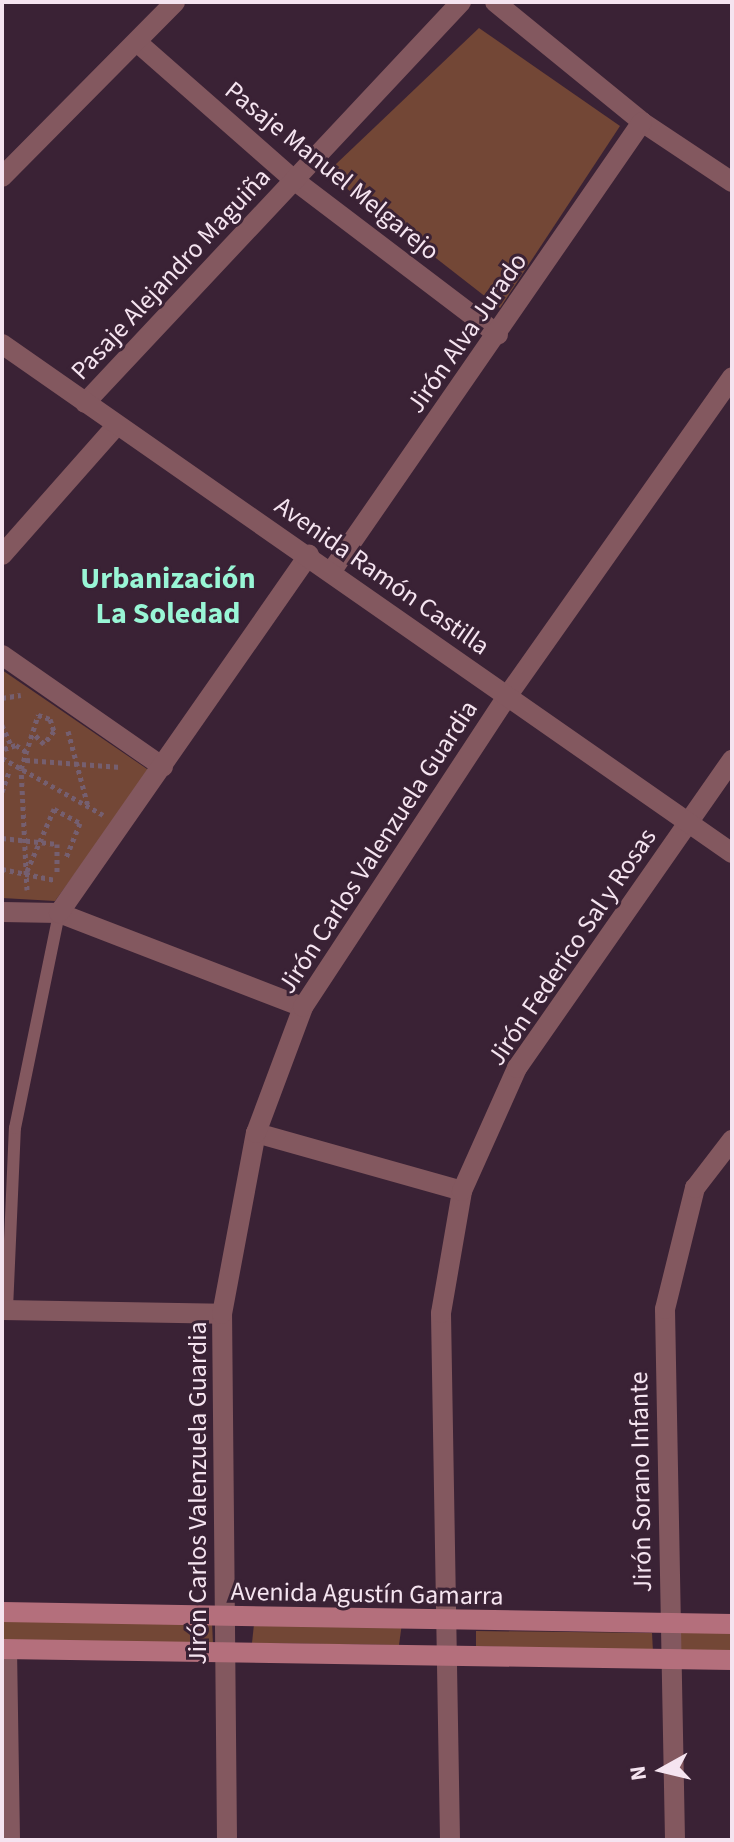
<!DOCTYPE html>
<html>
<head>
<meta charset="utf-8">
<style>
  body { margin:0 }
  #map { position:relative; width:734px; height:1842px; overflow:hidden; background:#3a2235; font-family:"Source Sans 3",sans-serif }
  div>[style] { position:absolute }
  .green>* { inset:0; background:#734736 }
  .path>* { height:5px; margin-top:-2.5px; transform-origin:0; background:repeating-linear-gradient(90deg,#755f70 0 4px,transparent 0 8px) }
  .service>* { height:12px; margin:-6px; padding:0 6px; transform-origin:6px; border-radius:6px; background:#83585f }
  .minor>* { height:20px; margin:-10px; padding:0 10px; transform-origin:10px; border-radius:10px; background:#83585f }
  .tertiary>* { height:20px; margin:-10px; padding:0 10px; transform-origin:10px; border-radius:10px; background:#83585f }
  .secondary>* { height:20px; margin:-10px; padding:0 10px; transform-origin:10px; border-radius:10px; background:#b46f7c }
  span { translate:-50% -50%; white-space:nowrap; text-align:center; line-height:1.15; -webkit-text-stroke:6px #3a2235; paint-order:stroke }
  .street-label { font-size:26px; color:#f5e4f0 }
  .quarter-label { font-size:30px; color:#99f6d6; font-weight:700 }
  .frame { position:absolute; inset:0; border:4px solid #f5e4f0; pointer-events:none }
  .north { position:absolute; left:622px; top:1730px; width:80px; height:80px; -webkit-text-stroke:6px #3a2235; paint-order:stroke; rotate:262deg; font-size:22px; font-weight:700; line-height:32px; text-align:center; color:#f5e4f0 }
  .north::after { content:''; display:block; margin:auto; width:28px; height:36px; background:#f5e4f0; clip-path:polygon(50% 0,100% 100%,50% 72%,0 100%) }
</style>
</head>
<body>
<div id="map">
  <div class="green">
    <i style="clip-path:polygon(479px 28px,620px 126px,500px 308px,337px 181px,335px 165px)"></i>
    <i style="clip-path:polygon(2px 670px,150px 771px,55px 901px,2px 898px)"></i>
    <i style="clip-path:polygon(2px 1619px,212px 1622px,213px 1645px,2px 1645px)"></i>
    <i style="clip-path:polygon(402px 1623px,399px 1645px,252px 1643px,254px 1624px)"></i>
    <i style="clip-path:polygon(476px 1631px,652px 1633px,653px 1652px,476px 1646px)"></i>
    <i style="clip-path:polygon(680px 1632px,732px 1633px,732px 1652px,680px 1651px)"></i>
  </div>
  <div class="path">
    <i style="left:2px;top:698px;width:19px;rotate:-9deg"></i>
    <i style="left:2px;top:725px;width:22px;rotate:66deg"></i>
    <i style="left:68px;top:731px;width:78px;rotate:75.1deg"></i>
    <i style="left:4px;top:749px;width:13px;rotate:-18deg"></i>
    <i style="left:16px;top:745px;width:11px;rotate:34deg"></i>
    <i style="left:2px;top:758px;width:116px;rotate:29.4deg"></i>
    <i style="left:26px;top:760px;width:95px;rotate:4.2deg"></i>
    <i style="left:2px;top:792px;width:24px;rotate:-71deg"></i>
    <i style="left:2px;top:838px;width:55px;rotate:6.2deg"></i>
    <i style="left:57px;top:844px;width:31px;rotate:90deg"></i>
    <i style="left:2px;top:869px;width:54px;rotate:11.7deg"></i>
    <i style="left:27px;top:871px;width:68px;rotate:-66.5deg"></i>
    <i style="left:54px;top:809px;width:30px;rotate:28deg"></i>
    <i style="left:80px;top:823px;width:38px;rotate:112deg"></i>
    <i style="left:27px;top:890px;width:121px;rotate:-92.8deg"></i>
    <i style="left:21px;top:769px;width:57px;rotate:-72.5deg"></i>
    <i style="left:38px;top:715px;width:13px;rotate:18deg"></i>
    <i style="left:50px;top:719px;width:13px;rotate:72deg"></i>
    <i style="left:54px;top:731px;width:16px;rotate:128deg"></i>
    <i style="left:44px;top:744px;width:13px;rotate:-135deg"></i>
  </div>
  <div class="service">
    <i style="left:7px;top:1309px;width:181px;rotate:-87.5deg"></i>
    <i style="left:15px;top:1128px;width:219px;rotate:-78.4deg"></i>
  </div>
  <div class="minor">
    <i style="left:495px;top:2px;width:190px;rotate:39.2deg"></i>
    <i style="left:642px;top:122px;width:108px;rotate:33.7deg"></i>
    <i style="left:138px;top:43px;width:208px;rotate:41.3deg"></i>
    <i style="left:294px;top:180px;width:256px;rotate:37.2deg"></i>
    <i style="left:2px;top:177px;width:246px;rotate:-45.3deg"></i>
    <i style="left:85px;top:403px;width:550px;rotate:-46.84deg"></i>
    <i style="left:2px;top:555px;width:172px;rotate:-48.5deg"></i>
    <i style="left:331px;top:572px;width:547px;rotate:-55.35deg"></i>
    <i style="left:2px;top:655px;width:196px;rotate:34.8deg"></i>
    <i style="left:2px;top:912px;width:57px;rotate:1deg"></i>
    <i style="left:59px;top:913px;width:261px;rotate:21.1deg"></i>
    <i style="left:59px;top:913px;width:437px;rotate:-55.1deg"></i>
    <i style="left:256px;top:1133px;width:214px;rotate:15.7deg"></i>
    <i style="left:2px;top:1310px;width:220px;rotate:1deg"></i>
    <i style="left:7px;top:1649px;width:191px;rotate:89.1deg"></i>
    <i style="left:227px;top:1840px;width:526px;rotate:-90.54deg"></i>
    <i style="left:222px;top:1314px;width:184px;rotate:-79.4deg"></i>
    <i style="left:256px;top:1133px;width:134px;rotate:-69.5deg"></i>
    <i style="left:303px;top:1007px;width:373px;rotate:-56.7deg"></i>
    <i style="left:508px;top:695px;width:389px;rotate:-54.8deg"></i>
    <i style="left:450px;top:1840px;width:527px;rotate:-90.98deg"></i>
    <i style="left:441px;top:1313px;width:124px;rotate:-80.2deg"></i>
    <i style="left:462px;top:1191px;width:135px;rotate:-65.9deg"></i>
    <i style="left:517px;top:1068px;width:376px;rotate:-55.1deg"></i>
    <i style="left:675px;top:1840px;width:531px;rotate:-91.08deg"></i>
    <i style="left:665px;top:1309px;width:125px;rotate:-76.1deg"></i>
    <i style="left:695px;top:1188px;width:61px;rotate:-52.4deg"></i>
  </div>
  <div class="tertiary">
    <i style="left:2px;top:344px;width:890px;rotate:34.89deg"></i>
  </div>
  <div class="secondary">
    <i style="left:2px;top:1612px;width:730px;rotate:0.94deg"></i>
    <i style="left:2px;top:1649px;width:730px;rotate:0.86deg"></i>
  </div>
  <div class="street-label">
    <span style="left:332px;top:171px;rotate:39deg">Pasaje Manuel Melgarejo</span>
    <span style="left:171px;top:274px;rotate:-47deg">Pasaje Alejandro Maguiña</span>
    <span style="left:467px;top:333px;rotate:-55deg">Jirón Alva Jurado</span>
    <span style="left:382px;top:576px;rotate:35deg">Avenida Ramón Castilla</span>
    <span style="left:378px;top:847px;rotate:-57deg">Jirón Carlos Valenzuela Guardia</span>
    <span style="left:572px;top:947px;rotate:-56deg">Jirón Federico Sal y Rosas</span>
    <span style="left:641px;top:1482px;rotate:-91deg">Jirón Sorano Infante</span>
    <span style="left:198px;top:1493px;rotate:-90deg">Jirón Carlos Valenzuela Guardia</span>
    <span style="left:367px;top:1594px;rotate:1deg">Avenida Agustín Gamarra</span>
  </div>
  <div class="quarter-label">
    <span style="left:168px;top:596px">Urbanización<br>La Soledad</span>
  </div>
  <div class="frame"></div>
  <div class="north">N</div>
</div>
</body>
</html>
